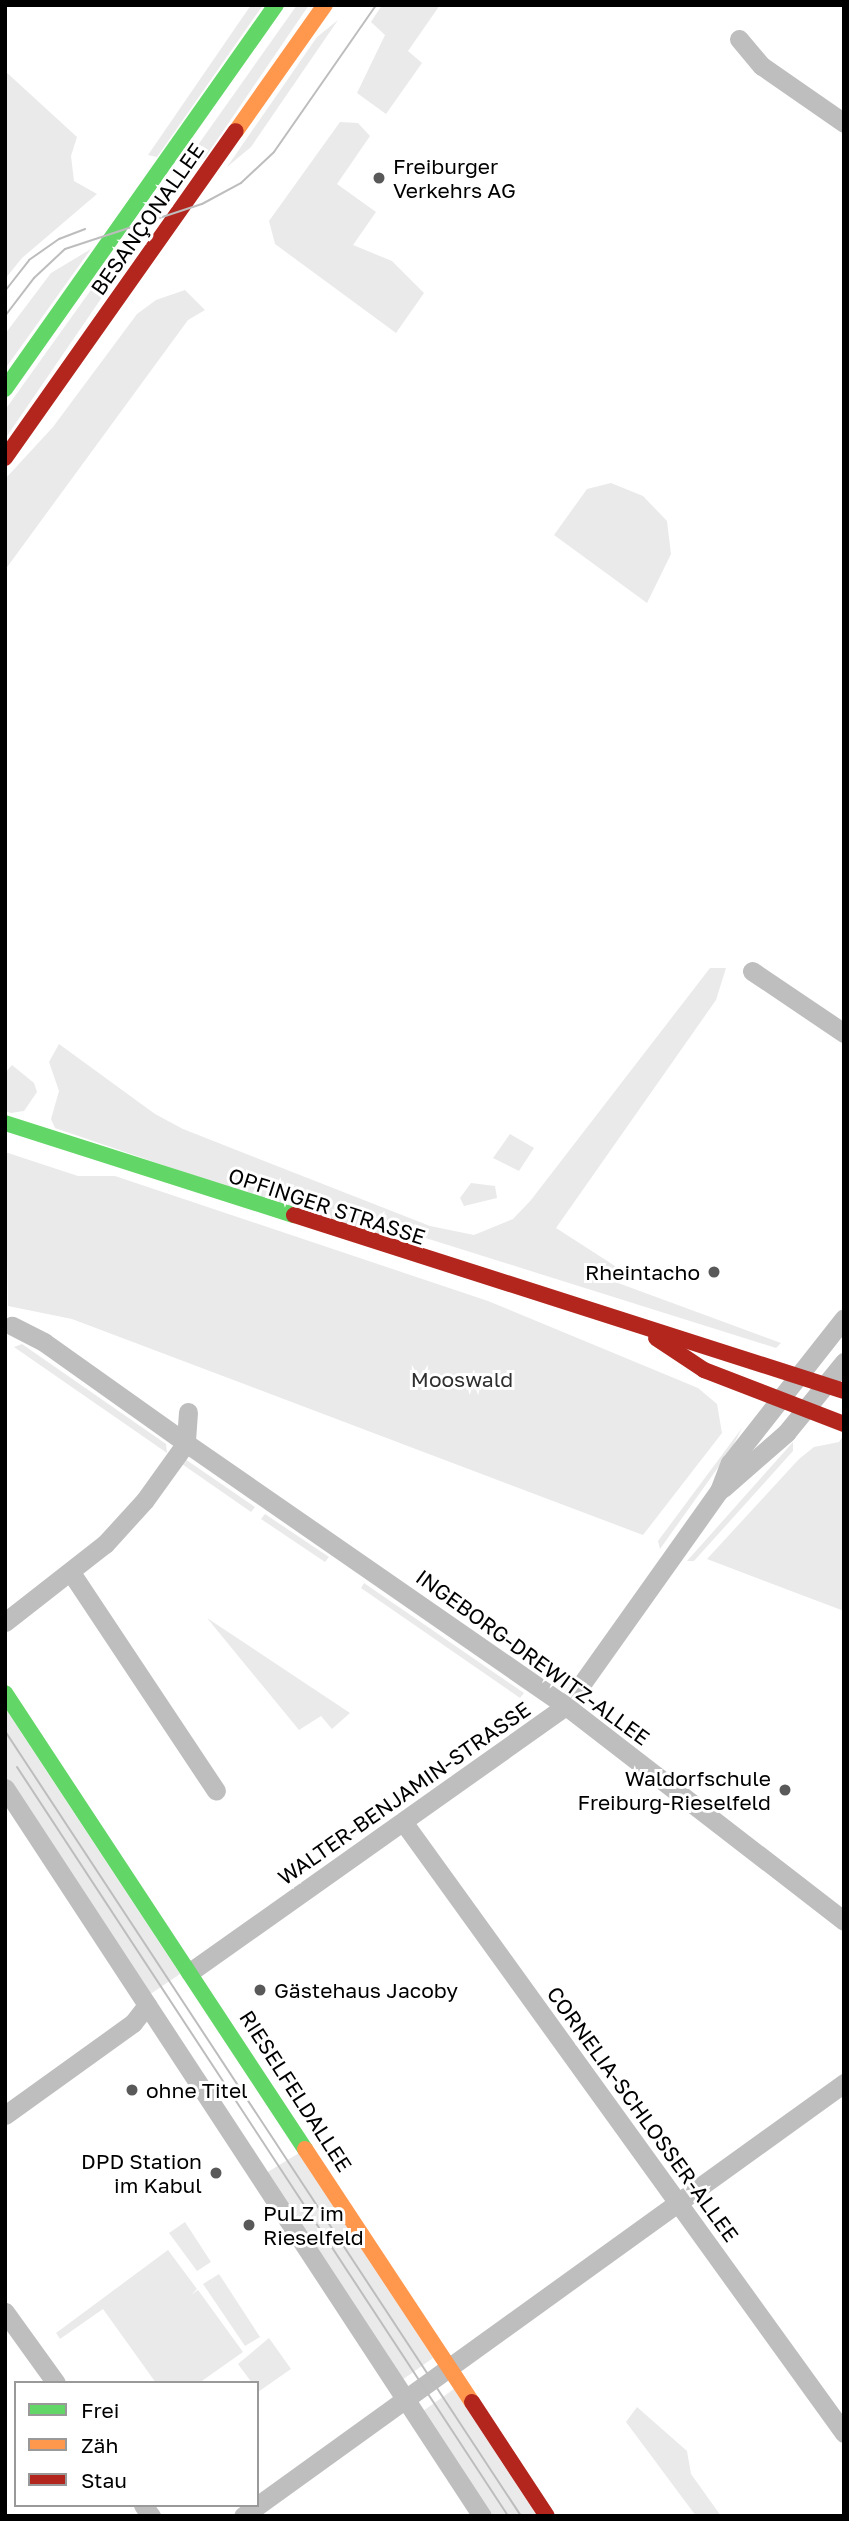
<!DOCTYPE html>
<html>
<head>
<meta charset="utf-8">
<style>
  body { margin:0 }
  #map { position:relative; width:849px; height:2521px; overflow:hidden; background:#fff; font-family:"Golos Text",sans-serif }
  div>[style] { position:absolute }
  .green>* { inset:0; background:#eaeaea }
  .street>* { height:19px; margin:-9.5px; padding:0 9.5px; transform-origin:9.5px; border-radius:9.5px; background:#bebebe }
  .fast>* { height:16px; margin:-8px; padding:0 8px; transform-origin:8px; border-radius:8px; background:#63d668 }
  .slow>* { height:16px; margin:-8px; padding:0 8px; transform-origin:8px; border-radius:8px; background:#ff974d }
  .jam>* { height:16px; margin:-8px; padding:0 8px; transform-origin:8px; border-radius:8px; background:#b3261e }
  .tram>* { height:2px; margin:-1px; padding:0 1px; transform-origin:1px; border-radius:1px; background:#bdbdbd }
  .dots>* { width:19px; height:19px; translate:-50% -50%; box-sizing:border-box; border:4px solid #fff; border-radius:50% }
  span { translate:-50% -50%; white-space:nowrap; text-align:center; line-height:1.15; -webkit-text-stroke:6px #fff; paint-order:stroke }
  .poi-label { font-size:21px; color:#000 }
  .left { translate:0 -50%; text-align:left }
  .right { translate:-100% -50%; text-align:right }
  .street-label { font-size:21px; color:#000 }
  .park-label { font-size:21px; color:#303030 }
  .frame { position:absolute; inset:0; border:7px solid #000; pointer-events:none }
  .legend { position:absolute; left:14px; top:2381px; width:245px; height:126px; box-sizing:border-box; background:#fff; border:2px solid #999; margin:0; padding:9px 12px; list-style:none; font-size:21px; color:#000 }
  .legend li { display:flex; align-items:center; gap:14px; height:35px }
  .legend b { width:35px; border:2px solid #999 }
</style>
</head>
<body>
<div id="map">
  <div class="green">
    <i style="clip-path:polygon(251px 5px,263px 5px,157px 157px,148px 155px)"></i>
    <i style="clip-path:polygon(297px 5px,309px 5px,204px 159px,193px 152px)"></i>
    <i style="clip-path:polygon(382px 5px,440px 5px,408px 51px,422px 63px,386px 114px,357px 93px,385px 35px,371px 22px)"></i>
    <i style="clip-path:polygon(338px 20px,251px 147px,227px 167px,317px 37px)"></i>
    <i style="clip-path:polygon(5px 71px,77px 137px,71px 156px,74px 181px,97px 194px,22px 258px,5px 279px)"></i>
    <i style="clip-path:polygon(340px 122px,358px 123px,370px 136px,337px 184px,376px 212px,353px 245px,392px 261px,424px 293px,396px 333px,275px 244px,269px 221px)"></i>
    <i style="clip-path:polygon(91px 249px,5px 369px,5px 334px,51px 273px)"></i>
    <i style="clip-path:polygon(133px 252px,5px 439px,5px 410px,93px 287px)"></i>
    <i style="clip-path:polygon(185px 290px,205px 310px,188px 320px,5px 570px,5px 479px,53px 427px,137px 314px,156px 300px)"></i>
    <i style="clip-path:polygon(611px 483px,643px 496px,667px 521px,671px 554px,647px 603px,554px 535px,587px 489px)"></i>
    <i style="clip-path:polygon(710px 968px,726px 968px,716px 1000px,556px 1228px,615px 1266px,610px 1280px,781px 1343px,776px 1348px,397px 1229px,380px 1239px,55px 1128px,51px 1119px,59px 1091px,49px 1062px,59px 1044px,155px 1114px,183px 1129px,430px 1226px,474px 1235px,513px 1219px,531px 1200px)"></i>
    <i style="clip-path:polygon(12px 1065px,34px 1083px,37px 1092px,24px 1111px,11px 1113px,5px 1111px,5px 1073px)"></i>
    <i style="clip-path:polygon(510px 1134px,534px 1148px,519px 1171px,493px 1158px)"></i>
    <i style="clip-path:polygon(5px 1152px,78px 1176px,115px 1176px,488px 1301px,698px 1388px,717px 1404px,722px 1433px,643px 1535px,72px 1319px,8px 1306px)"></i>
    <i style="clip-path:polygon(471px 1183px,495px 1186px,497px 1198px,464px 1206px,460px 1198px)"></i>
    <i style="clip-path:polygon(22px 1344px,166px 1444px,167px 1453px,14px 1347px)"></i>
    <i style="clip-path:polygon(742px 1428px,732px 1448px,660px 1549px,658px 1541px)"></i>
    <i style="clip-path:polygon(844px 1435px,844px 1611px,707px 1559px,799px 1459px,814px 1447px,839px 1442px)"></i>
    <i style="clip-path:polygon(793px 1442px,793px 1451px,694px 1561px,687px 1561px)"></i>
    <i style="clip-path:polygon(185px 1459px,255px 1507px,251px 1512px,182px 1464px)"></i>
    <i style="clip-path:polygon(265px 1514px,329px 1557px,325px 1562px,261px 1519px)"></i>
    <i style="clip-path:polygon(364px 1583px,524px 1693px,520px 1698px,361px 1588px)"></i>
    <i style="clip-path:polygon(207px 1618px,350px 1713px,332px 1729px,321px 1716px,299px 1730px)"></i>
    <i style="clip-path:polygon(5px 1708px,180px 1974px,149px 1995px,5px 1776px)"></i>
    <i style="clip-path:polygon(299px 2153px,433px 2358px,402px 2380px,266px 2173px)"></i>
    <i style="clip-path:polygon(185px 2222px,211px 2262px,197px 2271px,169px 2233px)"></i>
    <i style="clip-path:polygon(168px 2250px,197px 2289px,191px 2295px,198px 2290px,243px 2352px,199px 2383px,156px 2383px,103px 2309px,60px 2339px,56px 2333px)"></i>
    <i style="clip-path:polygon(219px 2274px,260px 2337px,245px 2346px,203px 2284px)"></i>
    <i style="clip-path:polygon(269px 2338px,291px 2369px,258px 2392px,257px 2383px,252px 2383px,238px 2364px)"></i>
    <i style="clip-path:polygon(454px 2389px,537px 2516px,492px 2516px,423px 2411px)"></i>
    <i style="clip-path:polygon(637px 2407px,687px 2451px,691px 2474px,721px 2516px,696px 2516px,626px 2422px)"></i>
  </div>
  <div class="street">
    <i style="left:739px;top:39px;width:35px;rotate:50deg"></i>
    <i style="left:762px;top:66px;width:100px;rotate:34.8deg"></i>
    <i style="left:752px;top:971px;width:111px;rotate:34deg"></i>
    <i style="left:188px;top:1412px;width:31px;rotate:94deg"></i>
    <i style="left:186px;top:1443px;width:462px;rotate:34.7deg"></i>
    <i style="left:566px;top:1706px;width:351px;rotate:37.7deg"></i>
    <i style="left:723px;top:1488px;width:84px;rotate:-41.1deg"></i>
    <i style="left:786px;top:1433px;width:92px;rotate:-50.8deg"></i>
    <i style="left:72px;top:1574px;width:260px;rotate:56.4deg"></i>
    <i style="left:5px;top:1622px;width:127px;rotate:-38deg"></i>
    <i style="left:105px;top:1544px;width:59px;rotate:-47.7deg"></i>
    <i style="left:145px;top:1500px;width:70px;rotate:-54.3deg"></i>
    <i style="left:186px;top:1443px;width:174px;rotate:-144.6deg"></i>
    <i style="left:44px;top:1342px;width:36px;rotate:-153deg"></i>
    <i style="left:5px;top:1788px;width:870px;rotate:56.77deg"></i>
    <i style="left:404px;top:1823px;width:752px;rotate:54.2deg"></i>
    <i style="left:190px;top:1972px;width:461px;rotate:-35.3deg"></i>
    <i style="left:566px;top:1706px;width:264px;rotate:-54.6deg"></i>
    <i style="left:719px;top:1491px;width:30px;rotate:-69deg"></i>
    <i style="left:730px;top:1463px;width:184px;rotate:-51.8deg"></i>
    <i style="left:5px;top:2115px;width:158px;rotate:-35.7deg"></i>
    <i style="left:133px;top:2023px;width:23px;rotate:-52deg"></i>
    <i style="left:5px;top:2312px;width:87px;rotate:54.3deg"></i>
    <i style="left:143px;top:2505px;width:14px;rotate:54deg"></i>
    <i style="left:243px;top:2516px;width:741px;rotate:-35.77deg"></i>
  </div>
  <div class="fast">
    <i style="left:5px;top:389px;width:470px;rotate:-54.8deg"></i>
    <i style="left:5px;top:1123px;width:303px;rotate:17.7deg"></i>
    <i style="left:5px;top:1693px;width:546px;rotate:56.66deg"></i>
  </div>
  <div class="slow">
    <i style="left:236px;top:131px;width:154px;rotate:-54.8deg"></i>
    <i style="left:305px;top:2149px;width:303px;rotate:56.6deg"></i>
  </div>
  <div class="jam">
    <i style="left:5px;top:458px;width:400px;rotate:-54.8deg"></i>
    <i style="left:294px;top:1215px;width:577px;rotate:17.74deg"></i>
    <i style="left:656px;top:1338px;width:58px;rotate:33.7deg"></i>
    <i style="left:704px;top:1370px;width:150px;rotate:21.1deg"></i>
    <i style="left:472px;top:2402px;width:136px;rotate:56.7deg"></i>
  </div>
  <div class="tram">
    <i style="left:5px;top:291px;width:39px;rotate:-52deg"></i>
    <i style="left:29px;top:260px;width:37px;rotate:-35deg"></i>
    <i style="left:59px;top:239px;width:28px;rotate:-21deg"></i>
    <i style="left:5px;top:316px;width:48px;rotate:-52.7deg"></i>
    <i style="left:34px;top:278px;width:42px;rotate:-43.1deg"></i>
    <i style="left:65px;top:249px;width:144px;rotate:-18.2deg"></i>
    <i style="left:202px;top:204px;width:44px;rotate:-28.3deg"></i>
    <i style="left:241px;top:183px;width:45px;rotate:-43.2deg"></i>
    <i style="left:274px;top:152px;width:179px;rotate:-55.2deg"></i>
    <i style="left:5px;top:1731px;width:939px;rotate:56.68deg"></i>
    <i style="left:17px;top:1767px;width:896px;rotate:56.75deg"></i>
  </div>
  <div class="dots">
    <i style="left:379px;top:178px;background:#595959"></i>
    <i style="left:714px;top:1272px;background:#595959"></i>
    <i style="left:785px;top:1790px;background:#595959"></i>
    <i style="left:260px;top:1990px;background:#595959"></i>
    <i style="left:132px;top:2090px;background:#595959"></i>
    <i style="left:216px;top:2173px;background:#595959"></i>
    <i style="left:249px;top:2225px;background:#595959"></i>
  </div>
  <div class="poi-label">
    <span class="left" style="left:393px;top:178px">Freiburger<br>Verkehrs AG</span>
    <span class="right" style="left:700px;top:1272px">Rheintacho</span>
    <span class="right" style="left:771px;top:1790px">Waldorfschule<br>Freiburg-Rieselfeld</span>
    <span class="left" style="left:274px;top:1990px">Gästehaus Jacoby</span>
    <span class="left" style="left:146px;top:2090px">ohne Titel</span>
    <span class="right" style="left:202px;top:2173px">DPD Station<br>im Kabul</span>
    <span class="left" style="left:263px;top:2225px">PuLZ im<br>Rieselfeld</span>
  </div>
  <div class="street-label">
    <span style="left:147px;top:219px;rotate:-55deg">BESANÇONALLEE</span>
    <span style="left:327px;top:1206px;rotate:18deg">OPFINGER STRASSE</span>
    <span style="left:533px;top:1657px;rotate:36deg">INGEBORG-DREWITZ-ALLEE</span>
    <span style="left:404px;top:1793px;rotate:-35deg">WALTER-BENJAMIN-STRASSE</span>
    <span style="left:296px;top:2091px;rotate:57deg">RIESELFELDALLEE</span>
    <span style="left:643px;top:2114px;rotate:54deg">CORNELIA-SCHLOSSER-ALLEE</span>
  </div>
  <div class="park-label">
    <span style="left:462px;top:1379px">Mooswald</span>
  </div>
  <div class="frame"></div>
  <ul class="legend">
  <li><b style="height:9px;background:#63d668"></b>Frei</li>
  <li><b style="height:9px;background:#ff974d"></b>Zäh</li>
  <li><b style="height:9px;background:#b3261e"></b>Stau</li>
  </ul>
</div>
</body>
</html>
